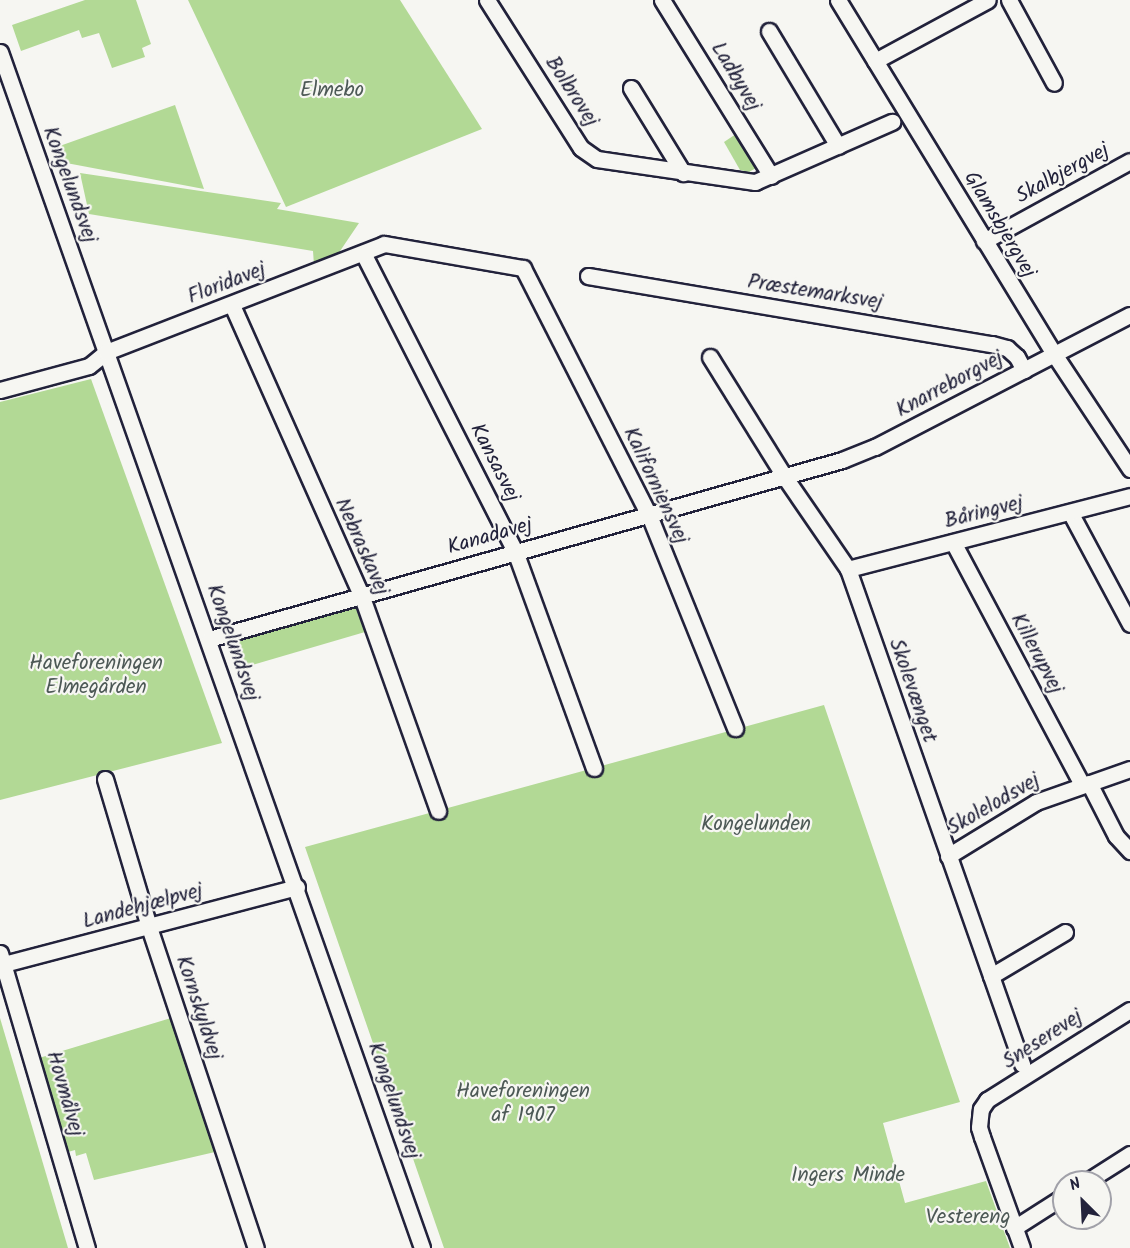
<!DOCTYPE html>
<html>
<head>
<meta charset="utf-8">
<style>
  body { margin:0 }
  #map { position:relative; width:1130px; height:1248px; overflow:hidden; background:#f6f6f2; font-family:Kalam,sans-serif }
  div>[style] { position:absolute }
  .green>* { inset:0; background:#b2d995 }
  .roads { filter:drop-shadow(2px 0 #22223b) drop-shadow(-2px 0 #22223b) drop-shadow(0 2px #22223b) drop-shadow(0 -2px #22223b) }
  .minor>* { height:15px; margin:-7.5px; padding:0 7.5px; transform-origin:7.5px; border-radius:7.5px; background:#f6f6f2 }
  span { translate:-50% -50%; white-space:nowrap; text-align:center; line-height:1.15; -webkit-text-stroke:4.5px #f6f6f2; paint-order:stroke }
  .street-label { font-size:21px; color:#22223b }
  .park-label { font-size:21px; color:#4d5956 }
  .north { position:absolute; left:1052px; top:1170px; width:60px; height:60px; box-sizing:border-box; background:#f6f6f2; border:2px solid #a1a1a9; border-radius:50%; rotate:336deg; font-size:16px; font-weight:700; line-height:24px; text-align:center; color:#22223b }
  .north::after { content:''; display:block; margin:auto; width:21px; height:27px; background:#22223b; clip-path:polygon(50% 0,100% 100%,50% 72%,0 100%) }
</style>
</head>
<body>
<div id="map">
  <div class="green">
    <i style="clip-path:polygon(85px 0,136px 0,151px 44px,142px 48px,145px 57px,112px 68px,99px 33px,82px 38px,79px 30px,21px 51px,12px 25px)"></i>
    <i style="clip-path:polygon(188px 0,400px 0,482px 129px,286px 207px)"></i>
    <i style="clip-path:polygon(175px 105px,204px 189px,61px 162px,54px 148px)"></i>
    <i style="clip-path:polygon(736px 134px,756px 168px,749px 172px,740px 170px,724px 142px)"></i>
    <i style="clip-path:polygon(80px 173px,281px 203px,277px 209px,359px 223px,336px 257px,314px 265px,313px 251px,89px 214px)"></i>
    <i style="clip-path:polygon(91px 379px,222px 743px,0 800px,0 402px)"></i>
    <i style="clip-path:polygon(355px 606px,365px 632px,239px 669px,228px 641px)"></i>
    <i style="clip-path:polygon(824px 705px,960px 1102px,883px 1123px,905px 1203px,986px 1181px,1010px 1248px,444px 1248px,305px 847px)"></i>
    <i style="clip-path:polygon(0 1018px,68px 1248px,0 1248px)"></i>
    <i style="clip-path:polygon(171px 1018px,215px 1152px,94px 1180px,86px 1153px,76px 1156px,75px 1150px,68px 1152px,39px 1058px)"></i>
  </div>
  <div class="roads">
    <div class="minor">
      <i style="left:487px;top:0;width:175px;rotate:57.6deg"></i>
      <i style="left:581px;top:148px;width:19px;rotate:35deg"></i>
      <i style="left:597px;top:159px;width:160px;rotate:8.3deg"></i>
      <i style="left:755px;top:182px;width:150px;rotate:-23.7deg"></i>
      <i style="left:662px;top:0;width:207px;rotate:58.2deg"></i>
      <i style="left:838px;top:0;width:415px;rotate:58.6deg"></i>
      <i style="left:1054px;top:354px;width:138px;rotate:56.5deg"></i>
      <i style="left:1009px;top:0;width:94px;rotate:61.5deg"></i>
      <i style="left:769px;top:31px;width:134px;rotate:59deg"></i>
      <i style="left:0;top:52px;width:1268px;rotate:70.56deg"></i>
      <i style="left:875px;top:61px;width:128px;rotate:-28.4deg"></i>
      <i style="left:631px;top:88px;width:100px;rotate:58.5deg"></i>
      <i style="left:984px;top:241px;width:166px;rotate:-28.7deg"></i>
      <i style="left:363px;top:253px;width:335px;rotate:63deg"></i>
      <i style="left:515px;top:551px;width:231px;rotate:70deg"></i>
      <i style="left:588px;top:276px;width:410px;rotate:9.6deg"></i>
      <i style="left:992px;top:344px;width:16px;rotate:15deg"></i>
      <i style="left:1007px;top:348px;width:13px;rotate:42deg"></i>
      <i style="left:1017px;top:357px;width:15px;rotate:62deg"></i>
      <i style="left:232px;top:305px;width:320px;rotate:66deg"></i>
      <i style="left:362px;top:597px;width:227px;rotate:70.4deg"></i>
      <i style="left:710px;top:357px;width:140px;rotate:58.1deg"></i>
      <i style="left:784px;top:476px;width:113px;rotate:55.5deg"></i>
      <i style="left:848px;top:569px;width:525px;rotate:70.63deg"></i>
      <i style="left:0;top:390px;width:92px;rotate:-15.1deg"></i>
      <i style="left:89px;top:366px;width:22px;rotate:-39deg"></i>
      <i style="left:106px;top:352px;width:298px;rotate:-21.2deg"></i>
      <i style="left:384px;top:244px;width:141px;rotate:9.8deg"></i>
      <i style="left:523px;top:268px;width:277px;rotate:63deg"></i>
      <i style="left:649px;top:515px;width:230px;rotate:68deg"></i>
      <i style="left:1070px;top:512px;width:127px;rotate:61.8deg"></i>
      <i style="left:953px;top:542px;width:275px;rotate:62deg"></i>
      <i style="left:848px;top:569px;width:291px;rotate:-14.5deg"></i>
      <i style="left:209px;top:639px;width:658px;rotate:-15.79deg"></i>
      <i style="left:842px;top:460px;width:35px;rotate:-22deg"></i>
      <i style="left:875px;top:447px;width:287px;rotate:-27.4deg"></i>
      <i style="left:105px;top:779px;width:154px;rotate:73.4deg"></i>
      <i style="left:149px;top:927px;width:338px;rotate:71.6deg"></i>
      <i style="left:1089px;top:783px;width:59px;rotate:63deg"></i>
      <i style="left:1116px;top:836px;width:21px;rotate:47deg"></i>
      <i style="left:948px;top:856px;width:103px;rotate:-31.5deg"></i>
      <i style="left:1036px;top:802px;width:100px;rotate:-19.3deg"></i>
      <i style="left:0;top:953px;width:308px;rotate:73.6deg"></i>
      <i style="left:0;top:965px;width:307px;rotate:-14.7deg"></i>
      <i style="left:991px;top:976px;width:86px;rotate:-30.7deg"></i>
      <i style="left:1086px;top:1182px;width:52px;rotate:-32.5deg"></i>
      <i style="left:1014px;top:1228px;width:59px;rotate:-32.6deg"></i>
      <i style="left:1022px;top:1248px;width:118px;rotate:-109.8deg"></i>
      <i style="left:982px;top:1137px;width:10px;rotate:-107deg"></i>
      <i style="left:979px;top:1127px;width:18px;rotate:-84deg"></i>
      <i style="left:981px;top:1109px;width:11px;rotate:-56deg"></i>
      <i style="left:987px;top:1100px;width:169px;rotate:-32.2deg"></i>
    </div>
  </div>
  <div class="street-label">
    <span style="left:735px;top:77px;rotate:59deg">Ladbyvej</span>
    <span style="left:571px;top:92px;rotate:57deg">Bolbrovej</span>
    <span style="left:1063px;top:174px;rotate:-29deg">Skalbjergvej</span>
    <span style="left:69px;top:185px;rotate:70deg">Kongelundsvej</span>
    <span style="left:999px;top:225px;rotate:59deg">Glamsbjergvej</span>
    <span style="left:227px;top:284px;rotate:-21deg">Floridavej</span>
    <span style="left:815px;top:293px;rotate:9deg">Præstemarksvej</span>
    <span style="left:950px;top:385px;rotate:-28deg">Knarreborgvej</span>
    <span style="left:494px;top:463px;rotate:63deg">Kansasvej</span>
    <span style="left:655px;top:486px;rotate:65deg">Kaliforniensvej</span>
    <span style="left:984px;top:513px;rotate:-14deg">Båringvej</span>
    <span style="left:490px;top:537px;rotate:-16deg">Kanadavej</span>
    <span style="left:361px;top:547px;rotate:66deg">Nebraskavej</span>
    <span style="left:232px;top:643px;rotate:71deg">Kongelundsvej</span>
    <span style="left:1036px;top:654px;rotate:62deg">Killerupvej</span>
    <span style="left:912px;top:691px;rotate:71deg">Skolevænget</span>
    <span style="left:994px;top:805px;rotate:-30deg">Skolelodsvej</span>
    <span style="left:143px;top:907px;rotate:-15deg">Landehjælpvej</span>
    <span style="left:198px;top:1008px;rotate:72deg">Kornskyldvej</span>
    <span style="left:1043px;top:1040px;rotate:-33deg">Sneserevej</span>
    <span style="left:64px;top:1094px;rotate:74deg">Hovmålvej</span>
    <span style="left:393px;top:1101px;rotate:71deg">Kongelundsvej</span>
  </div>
  <div class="park-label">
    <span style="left:332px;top:91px">Elmebo</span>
    <span style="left:96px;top:676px">Haveforeningen<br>Elmegården</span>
    <span style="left:756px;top:825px">Kongelunden</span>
    <span style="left:523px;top:1104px">Haveforeningen<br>af 1907</span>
    <span style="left:848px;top:1176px">Ingers Minde</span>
    <span style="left:968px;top:1218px">Vestereng</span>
  </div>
  <div class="north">N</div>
</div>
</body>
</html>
